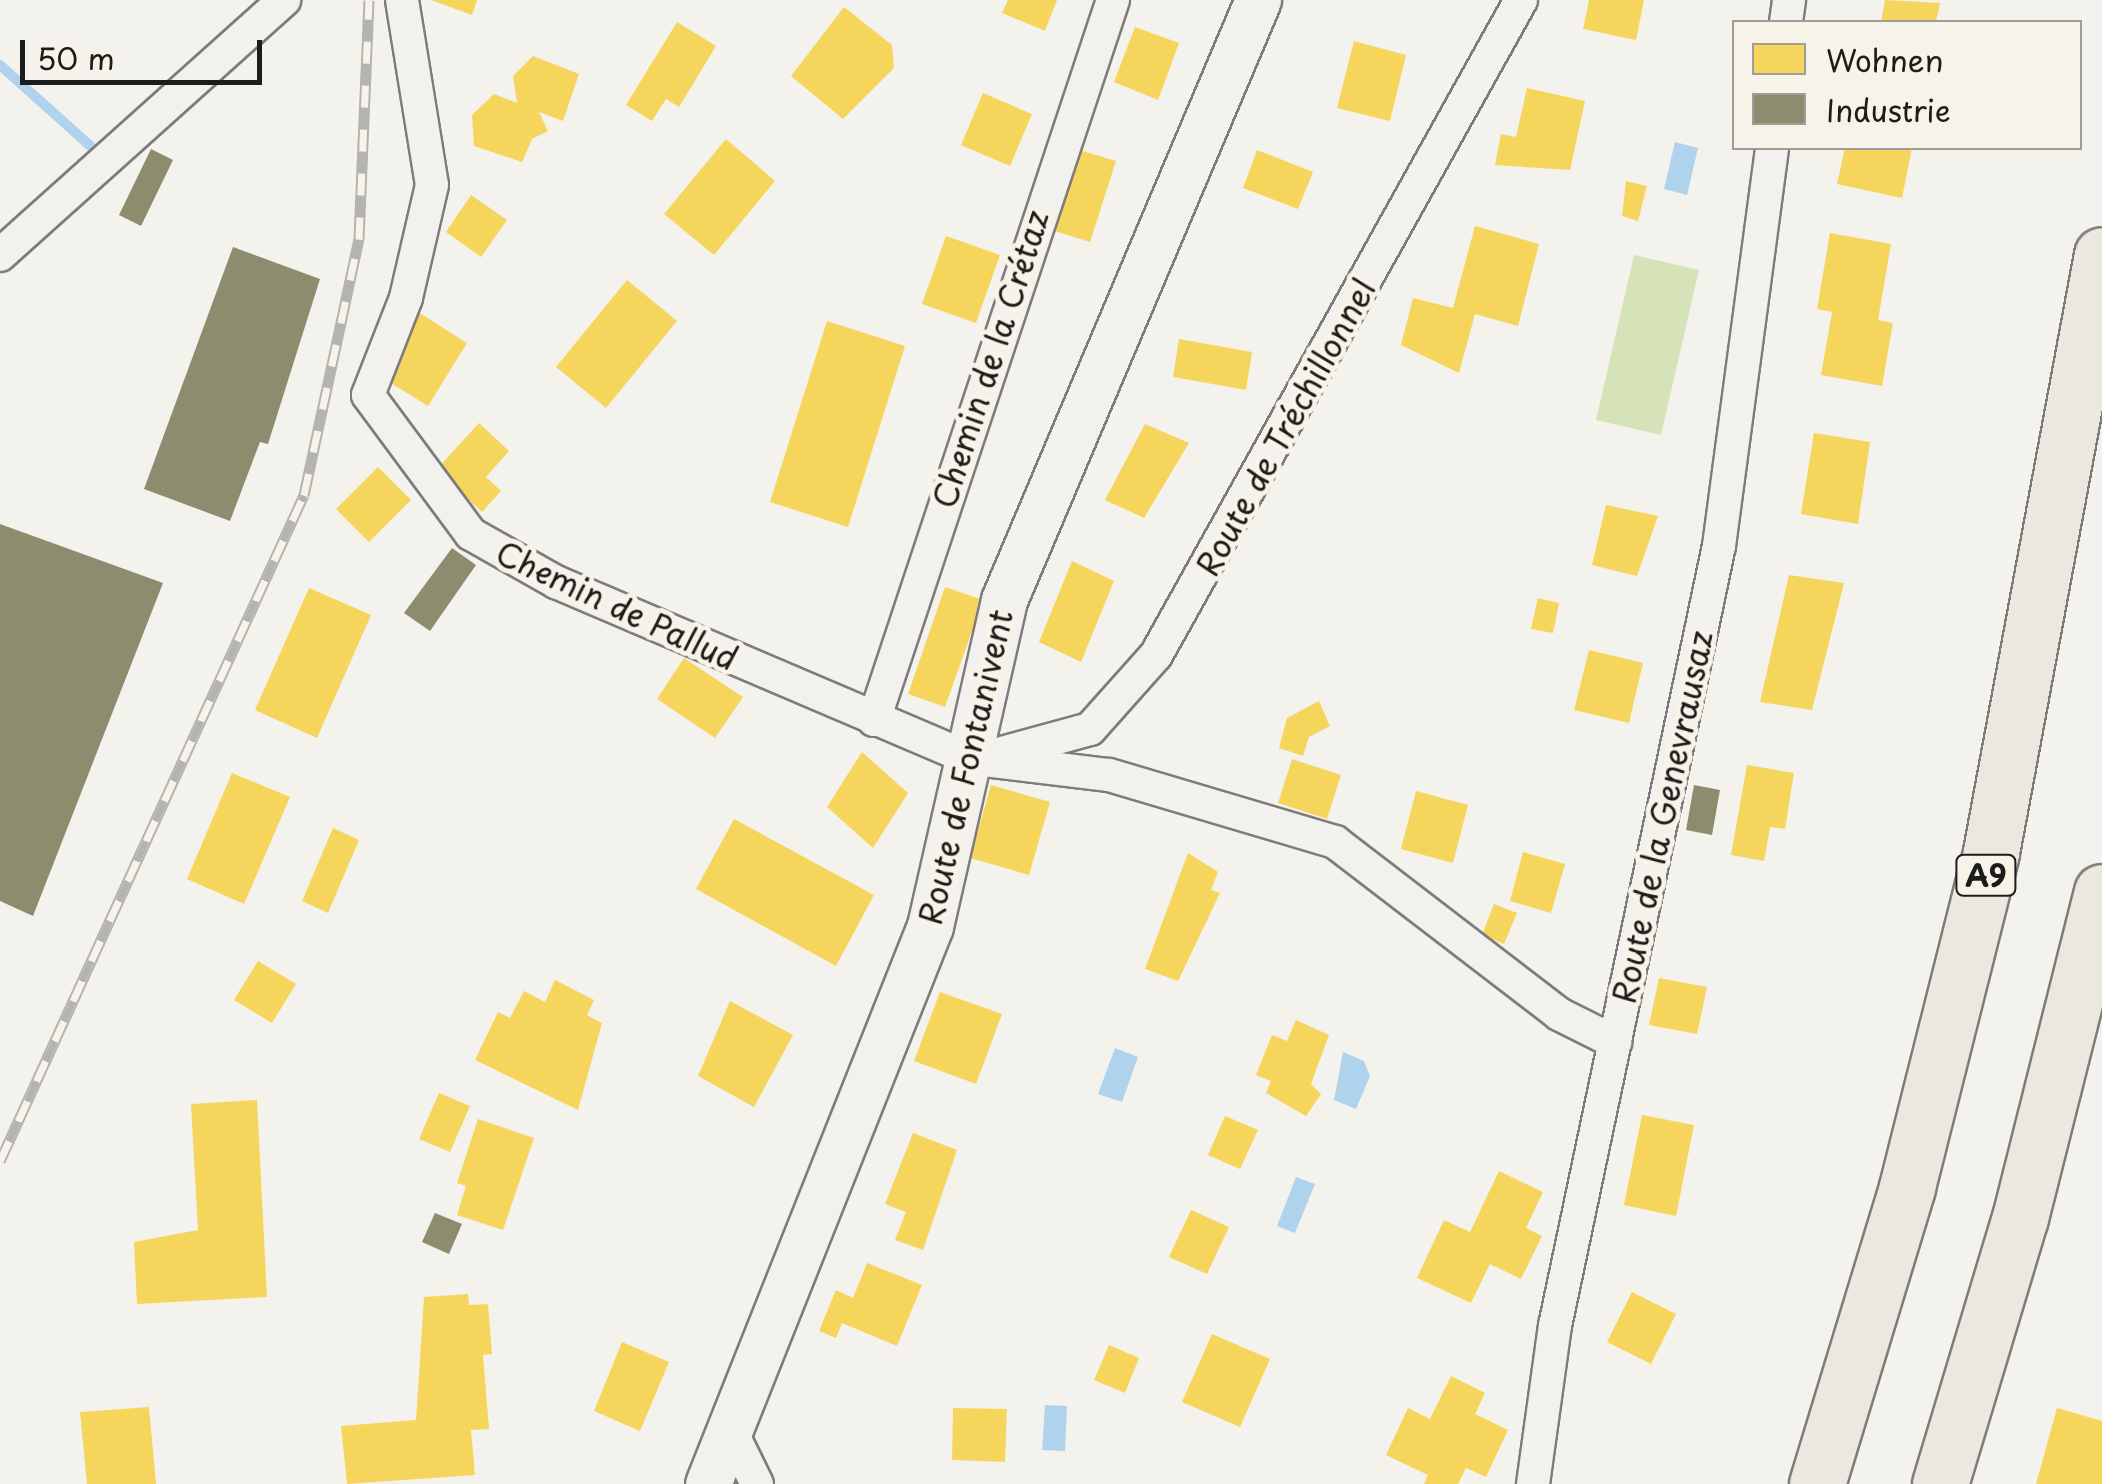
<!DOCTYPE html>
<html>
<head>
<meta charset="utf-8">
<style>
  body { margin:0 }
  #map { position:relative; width:2102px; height:1484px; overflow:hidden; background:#f4f2ec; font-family:"Playpen Sans",sans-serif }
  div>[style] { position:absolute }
  .green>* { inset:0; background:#d6e3b8 }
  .water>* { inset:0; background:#afd2ed }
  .homes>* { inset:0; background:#f6d55c }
  .industry>* { inset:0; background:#8c8c6e }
  .stream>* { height:10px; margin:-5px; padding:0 5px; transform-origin:5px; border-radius:5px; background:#afd2ed }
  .roads { filter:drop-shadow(2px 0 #7d7c7a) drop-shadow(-2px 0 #7d7c7a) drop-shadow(0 2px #7d7c7a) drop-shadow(0 -2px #7d7c7a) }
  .street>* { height:32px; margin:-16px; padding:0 16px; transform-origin:16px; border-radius:16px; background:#f2f1ed }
  .secondary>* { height:45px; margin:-22.5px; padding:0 22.5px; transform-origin:22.5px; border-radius:22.5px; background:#f2f1ed }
  .highway>* { height:55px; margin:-27.5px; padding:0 27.5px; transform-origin:27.5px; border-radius:27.5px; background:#ede8df }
  .rail>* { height:11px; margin-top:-5.5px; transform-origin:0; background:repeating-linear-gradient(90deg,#f7f3e8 0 22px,#b4b3b0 0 44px); box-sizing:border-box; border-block:2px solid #b4b3b0 }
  span { translate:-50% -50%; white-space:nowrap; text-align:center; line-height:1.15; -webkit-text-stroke:10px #f7f3e8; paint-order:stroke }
  .shield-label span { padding:2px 8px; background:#f7f3e8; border:2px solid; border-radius:8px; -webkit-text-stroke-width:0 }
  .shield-label { font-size:30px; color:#1c1c1c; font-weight:700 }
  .street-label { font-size:32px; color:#1c1c1c }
  .legend { position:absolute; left:1732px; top:20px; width:350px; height:130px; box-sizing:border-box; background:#f7f3e8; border:2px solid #9f9d96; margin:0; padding:12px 18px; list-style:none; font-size:30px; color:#1c1c1c }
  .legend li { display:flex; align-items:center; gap:20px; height:50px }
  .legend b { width:50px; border:2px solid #9f9d96 }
  .scale { position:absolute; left:20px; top:40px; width:242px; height:45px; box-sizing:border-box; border:5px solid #1c1c1c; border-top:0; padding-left:12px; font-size:30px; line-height:35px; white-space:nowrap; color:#1c1c1c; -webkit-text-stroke:8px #f7f3e8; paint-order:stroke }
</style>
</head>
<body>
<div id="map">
  <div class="green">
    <i style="clip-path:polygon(1634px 255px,1699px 270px,1661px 435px,1596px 420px)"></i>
  </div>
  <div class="water">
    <i style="clip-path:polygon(1675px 142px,1698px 148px,1687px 195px,1664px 189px)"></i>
    <i style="clip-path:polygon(1115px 1048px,1138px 1057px,1122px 1102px,1098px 1094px)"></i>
    <i style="clip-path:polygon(1343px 1052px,1364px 1061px,1370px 1076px,1356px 1109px,1334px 1100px)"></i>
    <i style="clip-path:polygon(1296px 1177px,1315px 1184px,1295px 1233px,1277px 1226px)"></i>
    <i style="clip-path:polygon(1045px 1405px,1067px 1406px,1065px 1451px,1042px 1450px)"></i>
  </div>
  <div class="homes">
    <i style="clip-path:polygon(431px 0,477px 0,472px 15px)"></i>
    <i style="clip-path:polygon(1008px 0,1057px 0,1045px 31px,1002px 13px)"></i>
    <i style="clip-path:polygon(1589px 0,1644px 0,1636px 40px,1583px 29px)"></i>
    <i style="clip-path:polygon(1885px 0,1940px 3px,1936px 22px,1881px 22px)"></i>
    <i style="clip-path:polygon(844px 7px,892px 45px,894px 68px,843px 119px,791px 76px)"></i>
    <i style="clip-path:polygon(677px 22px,716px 46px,679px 107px,666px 99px,652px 121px,626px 105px)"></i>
    <i style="clip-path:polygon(1135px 27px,1179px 43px,1158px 100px,1114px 82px)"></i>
    <i style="clip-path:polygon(1354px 41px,1406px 55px,1390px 121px,1337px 108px)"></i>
    <i style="clip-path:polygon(533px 56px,579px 74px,563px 121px,539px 112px,548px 131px,532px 139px,522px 162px,474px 146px,472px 115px,494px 94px,517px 103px,513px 76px)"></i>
    <i style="clip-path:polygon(1527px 88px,1585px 101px,1570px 170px,1495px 165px,1501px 134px,1516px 137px)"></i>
    <i style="clip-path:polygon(983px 93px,1032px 114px,1010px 166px,961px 145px)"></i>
    <i style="clip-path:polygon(726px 139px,775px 181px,714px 255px,664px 214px)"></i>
    <i style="clip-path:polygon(1073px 148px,1116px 161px,1090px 242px,1048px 229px)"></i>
    <i style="clip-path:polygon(1845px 148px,1912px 148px,1902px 198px,1837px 184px)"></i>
    <i style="clip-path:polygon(1257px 150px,1313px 172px,1298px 209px,1243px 188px)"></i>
    <i style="clip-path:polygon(1626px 181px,1647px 186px,1638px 221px,1622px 216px)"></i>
    <i style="clip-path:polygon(471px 195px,507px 220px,481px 257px,446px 232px)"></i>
    <i style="clip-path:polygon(1475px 226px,1539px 244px,1518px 326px,1475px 314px,1459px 373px,1401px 345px,1413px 298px,1453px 308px)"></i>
    <i style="clip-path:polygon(1830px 233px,1891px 244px,1878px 320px,1893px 323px,1882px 386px,1821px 375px,1832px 312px,1817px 309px)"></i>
    <i style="clip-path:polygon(946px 236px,1000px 255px,976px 323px,922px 304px)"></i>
    <i style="clip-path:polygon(627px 280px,677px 321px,606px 408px,556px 367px)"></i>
    <i style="clip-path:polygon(418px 312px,467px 343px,428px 406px,378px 375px)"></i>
    <i style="clip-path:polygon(827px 321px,905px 346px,848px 527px,770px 502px)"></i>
    <i style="clip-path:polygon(1179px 339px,1252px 352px,1246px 390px,1173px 377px)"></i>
    <i style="clip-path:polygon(479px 423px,509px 451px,486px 477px,501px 491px,482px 512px,436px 470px)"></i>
    <i style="clip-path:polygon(1145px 424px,1189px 443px,1144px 518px,1105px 500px)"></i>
    <i style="clip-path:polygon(1814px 433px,1870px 442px,1858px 524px,1801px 514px)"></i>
    <i style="clip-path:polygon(378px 467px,411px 500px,369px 542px,336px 509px)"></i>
    <i style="clip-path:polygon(1606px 505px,1658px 516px,1637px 576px,1592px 565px)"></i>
    <i style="clip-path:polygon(1072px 561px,1114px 581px,1081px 662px,1039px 642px)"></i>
    <i style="clip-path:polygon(1789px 575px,1844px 583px,1812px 710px,1760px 702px)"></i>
    <i style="clip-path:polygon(945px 587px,983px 600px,945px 707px,908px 694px)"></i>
    <i style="clip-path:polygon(309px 588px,371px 615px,317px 738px,255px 710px)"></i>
    <i style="clip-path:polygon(1538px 598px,1559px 603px,1553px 633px,1531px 629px)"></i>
    <i style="clip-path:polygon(1589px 650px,1643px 663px,1629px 723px,1574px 710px)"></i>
    <i style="clip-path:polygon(684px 658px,743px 697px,715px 738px,657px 699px)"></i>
    <i style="clip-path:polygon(1319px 701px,1330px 726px,1309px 737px,1303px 756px,1279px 748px,1287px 718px)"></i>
    <i style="clip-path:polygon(862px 752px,908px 793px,873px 848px,827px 807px)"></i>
    <i style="clip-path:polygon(1292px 759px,1341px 775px,1327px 819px,1278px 803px)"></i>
    <i style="clip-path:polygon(1747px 765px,1794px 773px,1785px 829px,1770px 827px,1764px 861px,1731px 855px)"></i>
    <i style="clip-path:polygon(232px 773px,290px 797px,244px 904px,187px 879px)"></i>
    <i style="clip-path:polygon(991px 785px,1050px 802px,1029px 875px,970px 858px)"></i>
    <i style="clip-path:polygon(1416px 791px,1468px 805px,1453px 863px,1401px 849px)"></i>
    <i style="clip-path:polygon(734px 819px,874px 895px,836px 966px,696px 889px)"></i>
    <i style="clip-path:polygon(333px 828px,359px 840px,328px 913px,302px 901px)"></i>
    <i style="clip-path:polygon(1523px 852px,1565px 864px,1551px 913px,1510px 901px)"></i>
    <i style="clip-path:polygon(1188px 853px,1218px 872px,1211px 890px,1220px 893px,1178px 981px,1145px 969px)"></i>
    <i style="clip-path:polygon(1494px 904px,1517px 913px,1504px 944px,1482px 935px)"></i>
    <i style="clip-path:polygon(258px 961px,296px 984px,272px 1023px,234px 1000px)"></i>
    <i style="clip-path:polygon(1659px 978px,1707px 987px,1697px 1034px,1649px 1025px)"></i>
    <i style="clip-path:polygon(555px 980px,594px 1000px,587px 1015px,602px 1023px,578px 1110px,475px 1060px,498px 1012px,510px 1018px,524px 991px,545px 1002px)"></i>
    <i style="clip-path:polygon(940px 992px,1002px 1014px,976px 1084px,914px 1061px)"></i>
    <i style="clip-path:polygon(730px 1001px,793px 1035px,754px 1107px,698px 1076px)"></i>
    <i style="clip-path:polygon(1296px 1020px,1329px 1035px,1311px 1084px,1321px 1094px,1306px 1116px,1266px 1093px,1271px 1081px,1256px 1075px,1272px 1035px,1287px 1041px)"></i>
    <i style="clip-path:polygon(439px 1093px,470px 1106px,450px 1152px,419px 1139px)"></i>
    <i style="clip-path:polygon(257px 1100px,267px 1297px,137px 1304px,134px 1242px,198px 1230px,191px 1104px)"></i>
    <i style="clip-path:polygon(1642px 1115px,1694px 1125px,1676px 1216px,1624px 1205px)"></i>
    <i style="clip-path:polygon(1225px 1116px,1258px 1130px,1240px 1169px,1208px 1155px)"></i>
    <i style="clip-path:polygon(478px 1119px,534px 1138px,503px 1230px,457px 1215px,466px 1186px,457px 1183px)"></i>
    <i style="clip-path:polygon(913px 1133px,957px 1150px,923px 1250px,895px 1240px,906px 1212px,885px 1204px)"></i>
    <i style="clip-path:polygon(1499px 1171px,1543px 1192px,1526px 1228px,1542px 1236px,1521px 1279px,1490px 1264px,1471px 1303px,1417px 1278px,1444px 1220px,1470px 1232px)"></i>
    <i style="clip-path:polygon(1191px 1210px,1229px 1227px,1207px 1274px,1169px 1257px)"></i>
    <i style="clip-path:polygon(867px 1263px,922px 1285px,897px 1346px,842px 1323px,836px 1338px,819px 1331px,836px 1290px,853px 1298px)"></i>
    <i style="clip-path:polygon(1632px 1292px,1676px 1314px,1651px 1364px,1607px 1342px)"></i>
    <i style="clip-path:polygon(468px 1294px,469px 1305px,488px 1304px,492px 1354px,483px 1355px,489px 1429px,471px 1430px,475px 1475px,347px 1484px,341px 1426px,416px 1420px,424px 1297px)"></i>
    <i style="clip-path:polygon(1212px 1334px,1270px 1359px,1240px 1427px,1182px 1402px)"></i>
    <i style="clip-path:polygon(622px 1342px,669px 1362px,640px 1431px,594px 1411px)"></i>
    <i style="clip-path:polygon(1109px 1345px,1139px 1358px,1125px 1393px,1094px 1380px)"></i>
    <i style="clip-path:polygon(1451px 1376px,1485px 1393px,1475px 1414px,1508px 1430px,1486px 1477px,1466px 1468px,1458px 1484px,1424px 1484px,1428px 1475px,1386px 1455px,1408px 1408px,1430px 1419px)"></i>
    <i style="clip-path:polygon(149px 1407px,156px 1484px,87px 1484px,80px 1412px)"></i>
    <i style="clip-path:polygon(953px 1408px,1007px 1409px,1005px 1462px,952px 1460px)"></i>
    <i style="clip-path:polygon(2057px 1408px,2102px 1421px,2102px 1484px,2036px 1484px)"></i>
  </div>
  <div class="industry">
    <i style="clip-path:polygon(151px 149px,173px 160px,141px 226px,119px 215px)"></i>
    <i style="clip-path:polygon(233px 247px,320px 279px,268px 444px,260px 442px,230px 521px,144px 489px)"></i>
    <i style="clip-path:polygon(0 524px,163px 583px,33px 916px,0 901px)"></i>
    <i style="clip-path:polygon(452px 548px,476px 565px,430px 631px,404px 613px)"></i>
    <i style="clip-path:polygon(1694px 785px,1720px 790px,1712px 835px,1686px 830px)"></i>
    <i style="clip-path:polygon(435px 1213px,462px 1224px,449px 1254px,422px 1242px)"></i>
  </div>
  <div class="stream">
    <i style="left:0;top:65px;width:130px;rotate:41.9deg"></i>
  </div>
  <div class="roads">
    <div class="street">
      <i style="left:402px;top:0;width:187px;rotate:80.8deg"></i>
      <i style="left:432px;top:185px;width:116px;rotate:103deg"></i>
      <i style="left:406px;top:298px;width:104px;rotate:111.4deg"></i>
      <i style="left:368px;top:395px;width:173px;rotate:53.5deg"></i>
      <i style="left:471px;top:534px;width:98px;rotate:29.5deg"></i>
      <i style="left:556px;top:582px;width:448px;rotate:23.1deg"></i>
      <i style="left:968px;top:758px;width:142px;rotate:6.9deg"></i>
      <i style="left:1109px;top:775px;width:236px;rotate:16.5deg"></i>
      <i style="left:1335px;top:842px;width:282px;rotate:37.5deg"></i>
      <i style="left:1559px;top:1014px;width:63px;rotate:26.6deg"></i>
      <i style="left:1786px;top:22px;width:22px;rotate:-82deg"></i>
      <i style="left:0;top:255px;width:382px;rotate:-41.9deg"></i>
      <i style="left:874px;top:720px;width:759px;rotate:-71.64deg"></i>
      <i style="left:1002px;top:753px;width:91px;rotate:-15.3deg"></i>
      <i style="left:1090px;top:729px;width:99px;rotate:-48.3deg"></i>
      <i style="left:1156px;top:655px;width:750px;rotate:-60.87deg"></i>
      <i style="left:731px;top:1431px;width:59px;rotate:63.9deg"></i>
      <i style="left:1533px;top:1484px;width:160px;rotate:-82.1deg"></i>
      <i style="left:1555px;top:1326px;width:797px;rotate:-78.13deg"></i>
      <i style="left:1719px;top:546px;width:402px;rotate:-82.4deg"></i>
    </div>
    <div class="secondary">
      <i style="left:708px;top:1484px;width:601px;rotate:-68.3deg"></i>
      <i style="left:930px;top:926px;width:334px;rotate:-77.2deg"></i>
      <i style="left:1004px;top:600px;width:652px;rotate:-67.06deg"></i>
    </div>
    <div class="highway">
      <i style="left:1817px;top:1484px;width:310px;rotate:-73.1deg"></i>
      <i style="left:1907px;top:1187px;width:345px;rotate:-75.9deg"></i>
      <i style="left:1991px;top:852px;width:607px;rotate:-79.47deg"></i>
      <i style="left:1940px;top:1484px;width:278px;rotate:-73.3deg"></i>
      <i style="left:2020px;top:1218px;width:336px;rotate:-75.9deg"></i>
    </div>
  </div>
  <div class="rail">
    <i style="left:0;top:1161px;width:732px;rotate:-65.47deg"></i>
    <i style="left:304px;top:495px;width:262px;rotate:-77.9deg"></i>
    <i style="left:359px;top:239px;width:239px;rotate:-87.6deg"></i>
  </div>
  <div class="shield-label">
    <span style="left:1986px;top:875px">A9</span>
  </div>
  <div class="street-label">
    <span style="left:990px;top:359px;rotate:-72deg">Chemin de la Crétaz</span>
    <span style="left:1285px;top:427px;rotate:-61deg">Route de Tréchillonnel</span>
    <span style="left:617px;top:605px;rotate:25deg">Chemin de Pallud</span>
    <span style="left:965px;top:767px;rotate:-77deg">Route de Fontanivent</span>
    <span style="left:1662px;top:817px;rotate:-78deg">Route de la Genevrausaz</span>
  </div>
  <ul class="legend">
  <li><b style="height:28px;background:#f6d55c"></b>Wohnen</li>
  <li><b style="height:28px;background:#8c8c6e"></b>Industrie</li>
  </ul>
  <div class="scale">50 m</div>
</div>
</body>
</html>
